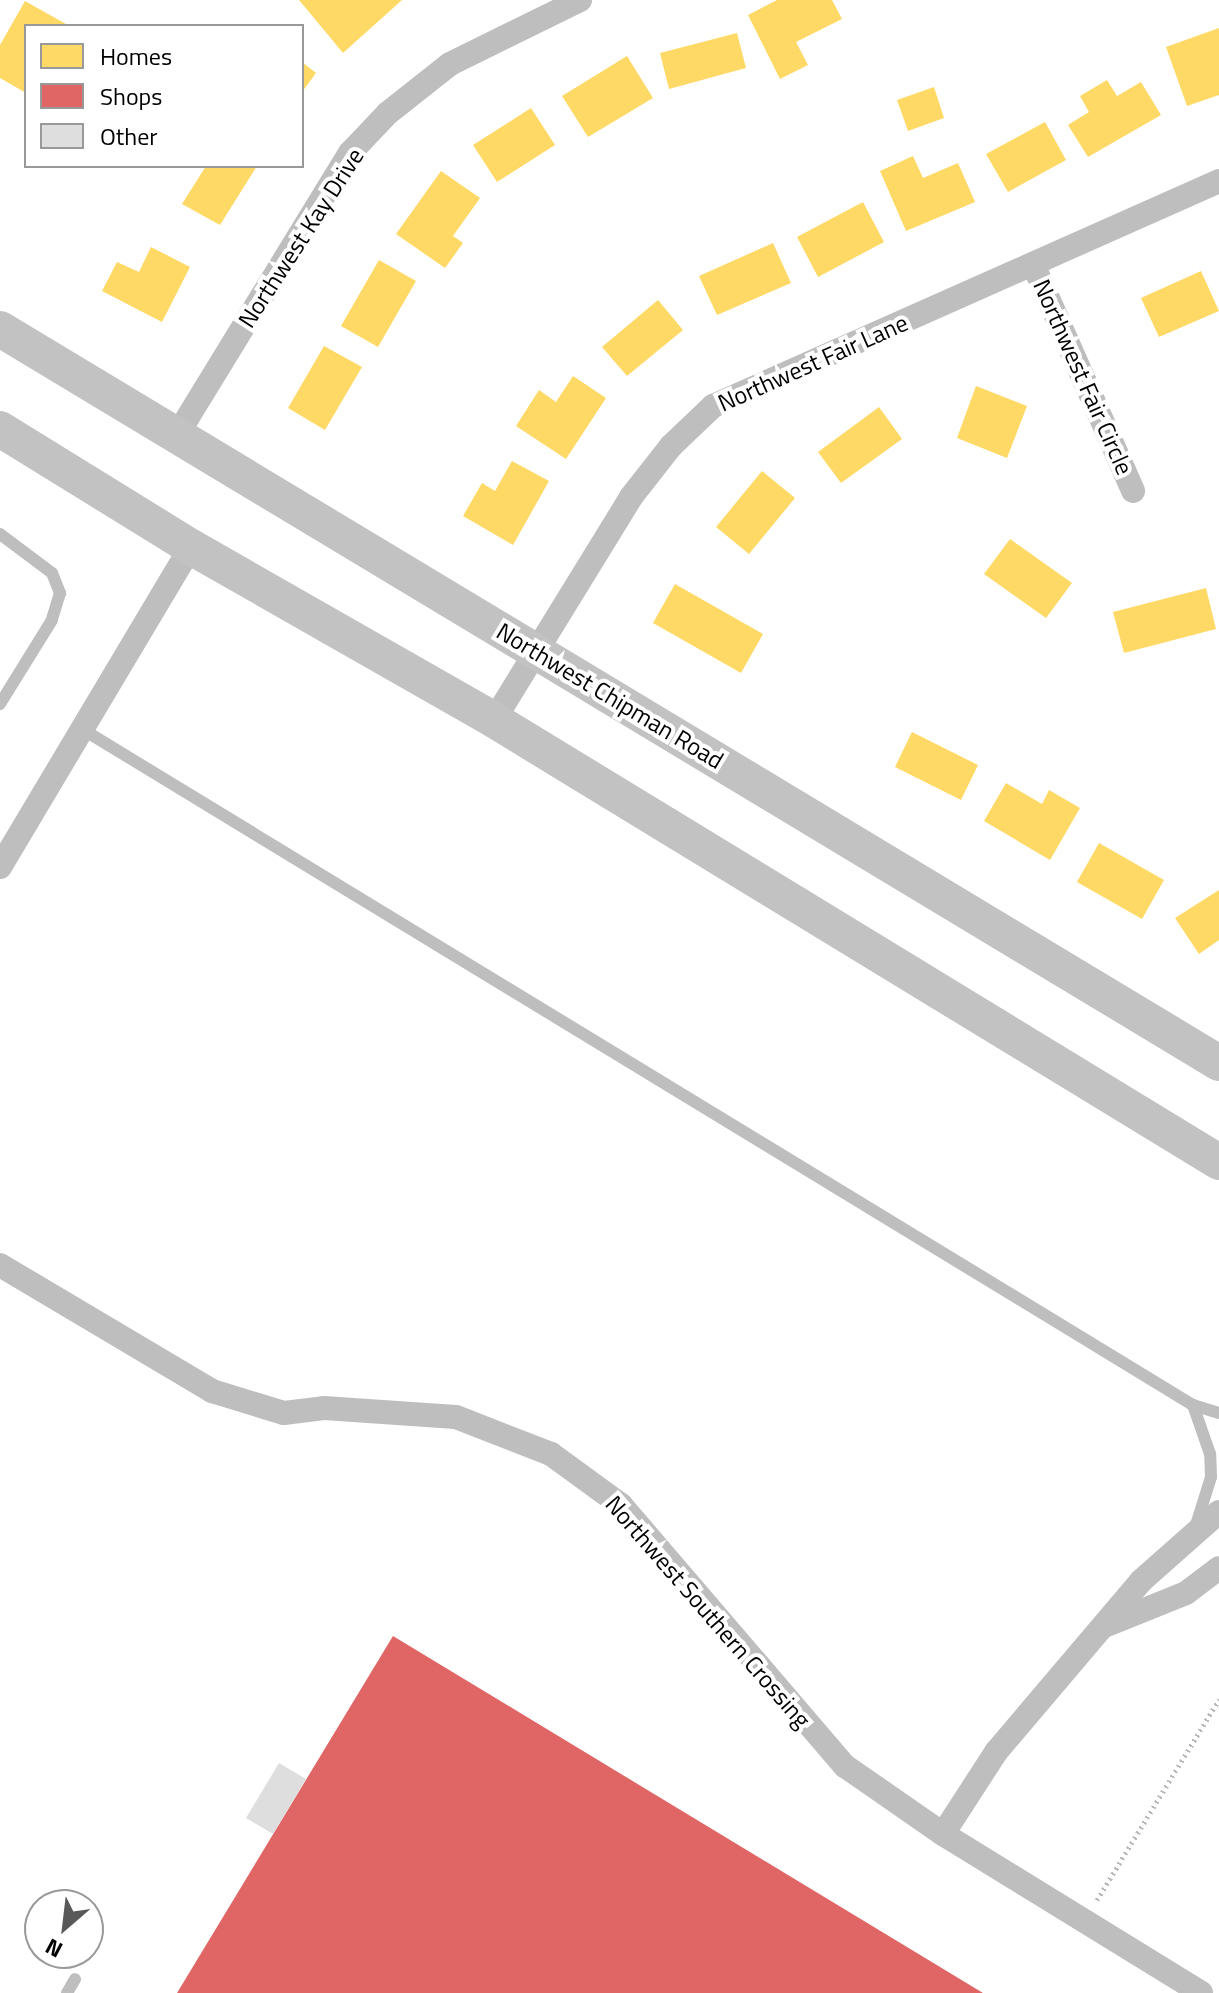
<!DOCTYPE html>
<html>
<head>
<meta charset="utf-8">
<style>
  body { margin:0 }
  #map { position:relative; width:1219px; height:1993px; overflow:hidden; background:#fff; font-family:"Titillium Web",sans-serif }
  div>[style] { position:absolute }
  .homes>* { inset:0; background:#ffd966 }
  .shops>* { inset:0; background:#e06666 }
  .building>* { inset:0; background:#dedede }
  .path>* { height:5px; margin-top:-2.5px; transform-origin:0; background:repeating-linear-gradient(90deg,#b9b9b9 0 2px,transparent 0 6px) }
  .service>* { height:12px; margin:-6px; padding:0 6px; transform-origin:6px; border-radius:6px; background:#bebebe }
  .minor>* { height:24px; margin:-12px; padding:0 12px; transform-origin:12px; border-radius:12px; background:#bebebe }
  .secondary>* { height:36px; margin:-18px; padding:0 18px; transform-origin:18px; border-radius:18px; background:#c2c2c2 }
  span { translate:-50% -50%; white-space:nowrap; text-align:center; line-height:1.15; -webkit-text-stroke:8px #fff; paint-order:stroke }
  .street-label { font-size:24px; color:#000 }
  .legend { position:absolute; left:24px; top:24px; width:280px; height:144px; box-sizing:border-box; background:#fff; border:2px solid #999; margin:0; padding:10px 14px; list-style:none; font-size:24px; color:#000 }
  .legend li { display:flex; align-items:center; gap:16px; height:40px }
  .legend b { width:40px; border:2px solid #999 }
  .north { position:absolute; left:24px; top:1889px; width:80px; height:80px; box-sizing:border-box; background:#fff; border:2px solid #999; border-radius:50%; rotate:208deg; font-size:22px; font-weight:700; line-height:32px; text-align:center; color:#000 }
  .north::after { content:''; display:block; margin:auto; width:28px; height:36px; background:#595959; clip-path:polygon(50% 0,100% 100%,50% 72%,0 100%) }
</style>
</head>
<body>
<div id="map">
  <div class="homes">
    <i style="clip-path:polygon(299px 0,402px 0,343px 53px)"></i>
    <i style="clip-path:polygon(777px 0,832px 0,842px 19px,796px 42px,808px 65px,780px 79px,748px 15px)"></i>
    <i style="clip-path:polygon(25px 1px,66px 24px,26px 26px,26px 93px,0 78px,0 45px)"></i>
    <i style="clip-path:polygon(1219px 28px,1219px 95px,1187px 106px,1166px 47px)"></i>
    <i style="clip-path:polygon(737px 33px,746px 68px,669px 89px,660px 53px)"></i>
    <i style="clip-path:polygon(627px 56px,653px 98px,588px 137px,562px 96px)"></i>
    <i style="clip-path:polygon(302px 62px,316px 73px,302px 92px)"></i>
    <i style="clip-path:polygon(1107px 80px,1117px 96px,1141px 82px,1161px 115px,1088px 157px,1068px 125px,1089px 112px,1080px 96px)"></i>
    <i style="clip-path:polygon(934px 87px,944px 118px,908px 131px,897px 100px)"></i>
    <i style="clip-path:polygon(531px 108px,555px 145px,497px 182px,473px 145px)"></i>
    <i style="clip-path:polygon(1045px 122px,1066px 160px,1008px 192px,986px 154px)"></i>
    <i style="clip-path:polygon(913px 156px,923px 178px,958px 163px,975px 202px,906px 231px,880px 171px)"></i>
    <i style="clip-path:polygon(206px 166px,257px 166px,220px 225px,182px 204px)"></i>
    <i style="clip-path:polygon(441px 171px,480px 198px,453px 236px,463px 243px,445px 268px,396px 234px)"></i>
    <i style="clip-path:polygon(863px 202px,884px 242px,818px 277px,797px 237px)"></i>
    <i style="clip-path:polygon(773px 243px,791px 283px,717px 315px,699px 276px)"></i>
    <i style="clip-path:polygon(151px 247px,190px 267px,162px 322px,102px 291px,117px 262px,139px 272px)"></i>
    <i style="clip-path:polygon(379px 260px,416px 281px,378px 347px,341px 326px)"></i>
    <i style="clip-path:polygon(1201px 271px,1219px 311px,1159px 337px,1141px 298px)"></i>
    <i style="clip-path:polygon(658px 300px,683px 330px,627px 376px,602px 347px)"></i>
    <i style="clip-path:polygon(324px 346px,362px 367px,325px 430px,288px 408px)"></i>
    <i style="clip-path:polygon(573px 376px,606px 398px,566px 459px,516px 426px,539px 390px,556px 402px)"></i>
    <i style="clip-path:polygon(976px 386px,1027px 406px,1007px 458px,957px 438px)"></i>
    <i style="clip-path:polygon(879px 407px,902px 439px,841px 483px,818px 452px)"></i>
    <i style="clip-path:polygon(512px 461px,549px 481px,513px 545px,463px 516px,482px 483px,495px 491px)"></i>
    <i style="clip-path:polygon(762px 471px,795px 498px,749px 554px,716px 527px)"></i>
    <i style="clip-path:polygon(1010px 539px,1072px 583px,1046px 618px,984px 574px)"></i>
    <i style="clip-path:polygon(675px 584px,763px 634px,741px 673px,653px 623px)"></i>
    <i style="clip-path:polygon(1206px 588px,1216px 629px,1124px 653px,1113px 612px)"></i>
    <i style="clip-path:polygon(912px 732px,978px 765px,961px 800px,895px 767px)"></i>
    <i style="clip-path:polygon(1006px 783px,1042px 804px,1049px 790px,1080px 808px,1050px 860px,984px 821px)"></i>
    <i style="clip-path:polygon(1099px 843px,1164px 880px,1142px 919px,1077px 882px)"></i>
    <i style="clip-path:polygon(1219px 890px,1219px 940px,1199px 954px,1175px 918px)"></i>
  </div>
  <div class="shops">
    <i style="clip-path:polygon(393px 1636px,983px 1993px,177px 1993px)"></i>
  </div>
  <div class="building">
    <i style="clip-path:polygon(279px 1763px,306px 1779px,273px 1834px,246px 1818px)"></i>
  </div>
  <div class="path">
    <i style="left:1097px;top:1900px;width:235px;rotate:-58.7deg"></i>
  </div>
  <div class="service">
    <i style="left:0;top:534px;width:65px;rotate:36.9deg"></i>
    <i style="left:52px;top:573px;width:22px;rotate:68deg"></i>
    <i style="left:60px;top:593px;width:28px;rotate:107deg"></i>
    <i style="left:52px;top:620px;width:99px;rotate:121.8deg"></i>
    <i style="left:82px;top:729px;width:1300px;rotate:31.32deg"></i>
    <i style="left:1196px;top:1525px;width:50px;rotate:-72.6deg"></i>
    <i style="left:1211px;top:1477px;width:23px;rotate:-92deg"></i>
    <i style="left:1210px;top:1454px;width:52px;rotate:-109.1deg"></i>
    <i style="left:1193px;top:1405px;width:27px;rotate:17deg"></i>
    <i style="left:67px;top:1993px;width:16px;rotate:-60deg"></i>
  </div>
  <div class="minor">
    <i style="left:1033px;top:264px;width:248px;rotate:66.2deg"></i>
    <i style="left:177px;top:435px;width:331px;rotate:-58.5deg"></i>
    <i style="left:350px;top:153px;width:55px;rotate:-46.5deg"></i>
    <i style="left:388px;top:113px;width:79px;rotate:-38.3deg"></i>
    <i style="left:450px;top:64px;width:145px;rotate:-26.2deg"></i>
    <i style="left:494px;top:720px;width:262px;rotate:-58.4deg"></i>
    <i style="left:631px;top:497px;width:65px;rotate:-51.9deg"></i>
    <i style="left:671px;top:446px;width:58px;rotate:-43.6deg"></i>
    <i style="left:713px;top:406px;width:554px;rotate:-23.97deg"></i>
    <i style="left:0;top:867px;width:373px;rotate:-59.2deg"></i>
    <i style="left:0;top:1265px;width:247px;rotate:30.7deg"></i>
    <i style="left:212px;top:1391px;width:75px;rotate:17deg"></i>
    <i style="left:284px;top:1413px;width:40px;rotate:-7.1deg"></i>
    <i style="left:324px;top:1408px;width:132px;rotate:3.9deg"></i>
    <i style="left:456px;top:1417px;width:102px;rotate:21.3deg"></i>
    <i style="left:551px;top:1454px;width:87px;rotate:36.1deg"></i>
    <i style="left:621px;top:1505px;width:344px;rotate:49.4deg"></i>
    <i style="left:845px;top:1766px;width:119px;rotate:34.8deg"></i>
    <i style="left:943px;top:1834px;width:303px;rotate:31.6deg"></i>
    <i style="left:1107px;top:1625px;width:85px;rotate:-22.1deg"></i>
    <i style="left:1186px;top:1593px;width:41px;rotate:-37.1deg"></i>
    <i style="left:943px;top:1834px;width:98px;rotate:-57.1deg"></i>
    <i style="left:996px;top:1752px;width:224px;rotate:-49.7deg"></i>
    <i style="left:1141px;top:1581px;width:104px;rotate:-41.5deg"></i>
  </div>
  <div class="secondary">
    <i style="left:0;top:329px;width:1423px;rotate:31.05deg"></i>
    <i style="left:0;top:429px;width:225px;rotate:31.7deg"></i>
    <i style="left:191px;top:547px;width:349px;rotate:29.7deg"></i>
    <i style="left:494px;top:720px;width:849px;rotate:31.37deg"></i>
  </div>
  <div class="street-label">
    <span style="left:301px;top:238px;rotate:-57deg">Northwest Kay Drive</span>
    <span style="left:813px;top:363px;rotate:-24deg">Northwest Fair Lane</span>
    <span style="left:1083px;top:377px;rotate:66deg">Northwest Fair Circle</span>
    <span style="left:610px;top:696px;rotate:31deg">Northwest Chipman Road</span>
    <span style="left:708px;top:1612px;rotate:49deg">Northwest Southern Crossing</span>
  </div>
  <ul class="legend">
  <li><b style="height:22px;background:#ffd966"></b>Homes</li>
  <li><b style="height:22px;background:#e06666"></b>Shops</li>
  <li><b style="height:22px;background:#dedede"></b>Other</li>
  </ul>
  <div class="north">N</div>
</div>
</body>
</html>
